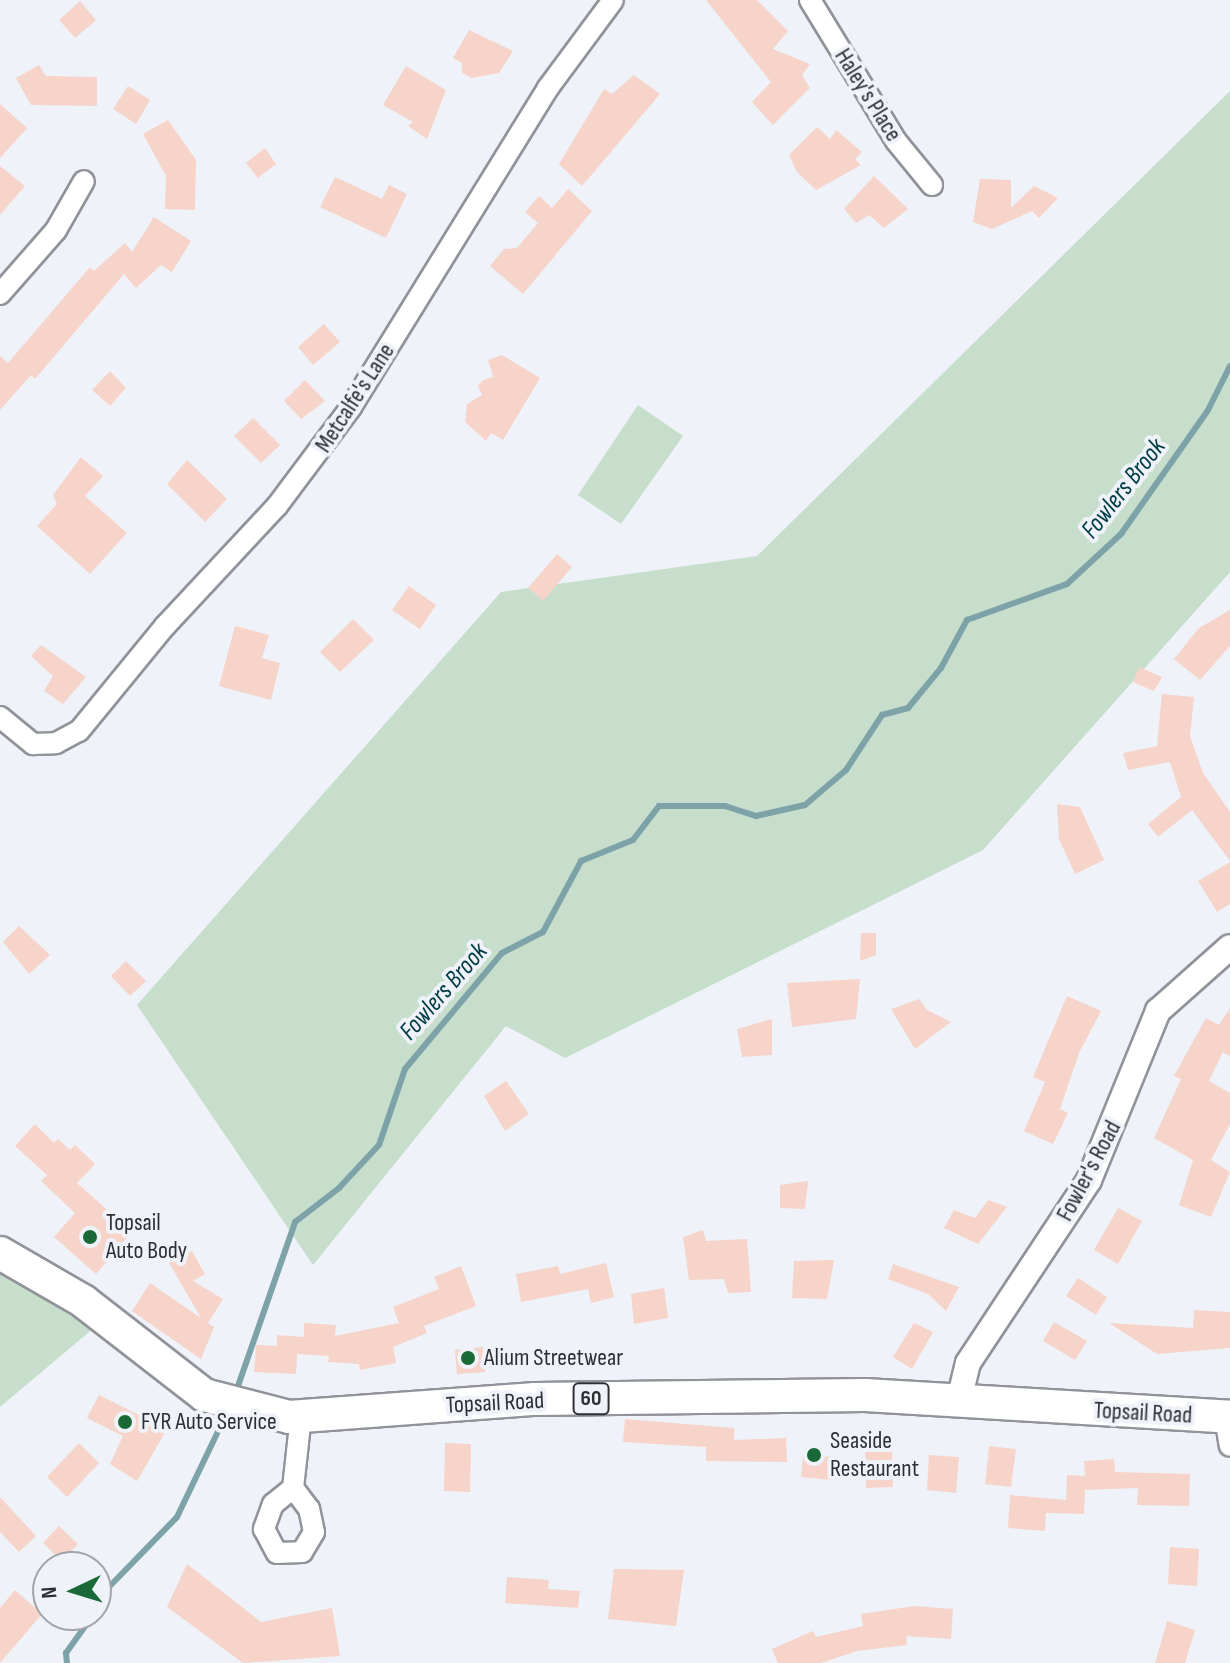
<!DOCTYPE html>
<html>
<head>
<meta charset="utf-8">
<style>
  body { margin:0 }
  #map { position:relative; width:1230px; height:1663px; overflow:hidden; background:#eff2f9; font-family:"Sofia Sans Condensed",sans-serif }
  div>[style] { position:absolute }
  .green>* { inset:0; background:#c6decb }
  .stream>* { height:6px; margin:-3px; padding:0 3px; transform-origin:3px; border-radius:3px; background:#7da2a8 }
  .building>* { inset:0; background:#f6d4c9 }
  .roads { filter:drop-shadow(2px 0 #91939a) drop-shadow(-2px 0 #91939a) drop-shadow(0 2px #91939a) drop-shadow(0 -2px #91939a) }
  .minor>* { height:20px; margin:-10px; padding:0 10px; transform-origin:10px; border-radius:10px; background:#fff }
  .tertiary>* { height:24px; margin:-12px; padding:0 12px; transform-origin:12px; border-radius:12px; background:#fff }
  .primary>* { height:32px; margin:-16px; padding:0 16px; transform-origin:16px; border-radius:16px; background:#fff }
  .dots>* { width:22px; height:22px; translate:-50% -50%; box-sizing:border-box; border:4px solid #eff2f9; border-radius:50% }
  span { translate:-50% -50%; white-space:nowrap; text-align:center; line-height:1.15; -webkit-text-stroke:8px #eff2f9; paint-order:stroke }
  .shield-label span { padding:2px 6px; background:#eff2f9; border:2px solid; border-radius:6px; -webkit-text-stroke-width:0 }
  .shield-label { font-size:22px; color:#2e2f32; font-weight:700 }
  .street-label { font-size:24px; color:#2e2f32 }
  .poi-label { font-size:24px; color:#2e2f32 }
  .left { translate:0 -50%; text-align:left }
  .water-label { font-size:26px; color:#003c44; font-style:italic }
  .north { position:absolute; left:32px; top:1551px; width:80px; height:80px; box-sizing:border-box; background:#eff2f9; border:2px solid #a2a4a9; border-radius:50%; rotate:266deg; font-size:22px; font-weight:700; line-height:32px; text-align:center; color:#2e2f32 }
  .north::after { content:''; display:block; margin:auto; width:28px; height:36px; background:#1c6938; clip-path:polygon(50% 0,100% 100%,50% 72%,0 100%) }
</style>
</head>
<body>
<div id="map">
  <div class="green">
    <i style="clip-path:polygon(1230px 91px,1230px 572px,983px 850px,565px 1058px,506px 1026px,313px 1265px,137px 1005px,501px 592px,757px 556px)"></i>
    <i style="clip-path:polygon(638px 405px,683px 436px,621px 524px,578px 495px)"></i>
    <i style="clip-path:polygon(0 1273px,95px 1327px,0 1407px)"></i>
  </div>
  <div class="stream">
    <i style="left:238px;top:1386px;width:174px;rotate:-70.8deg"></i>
    <i style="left:295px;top:1222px;width:56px;rotate:-37.7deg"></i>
    <i style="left:339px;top:1188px;width:59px;rotate:-47.1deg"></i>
    <i style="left:379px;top:1145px;width:80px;rotate:-71.1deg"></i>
    <i style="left:405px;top:1069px;width:151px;rotate:-50.1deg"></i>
    <i style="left:502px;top:953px;width:46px;rotate:-27.1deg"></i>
    <i style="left:543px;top:932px;width:81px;rotate:-61.8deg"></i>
    <i style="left:581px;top:861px;width:56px;rotate:-22deg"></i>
    <i style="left:633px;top:840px;width:43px;rotate:-52.6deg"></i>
    <i style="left:659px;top:806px;width:66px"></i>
    <i style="left:725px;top:806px;width:33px;rotate:18deg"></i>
    <i style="left:756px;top:816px;width:50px;rotate:-12.7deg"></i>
    <i style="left:805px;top:805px;width:54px;rotate:-40.5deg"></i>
    <i style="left:846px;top:770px;width:66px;rotate:-56.8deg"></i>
    <i style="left:882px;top:715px;width:27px;rotate:-15deg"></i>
    <i style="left:908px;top:708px;width:52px;rotate:-50.5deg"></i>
    <i style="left:941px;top:668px;width:55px;rotate:-61.6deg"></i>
    <i style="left:967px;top:620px;width:106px;rotate:-19.8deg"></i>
    <i style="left:1067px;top:584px;width:74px;rotate:-42.8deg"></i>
    <i style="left:1121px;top:534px;width:151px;rotate:-54.9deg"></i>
    <i style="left:1208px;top:410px;width:49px;rotate:-63.4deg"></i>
    <i style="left:96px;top:1610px;width:24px;rotate:-62deg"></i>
    <i style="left:107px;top:1589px;width:100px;rotate:-45.8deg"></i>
    <i style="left:177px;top:1517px;width:109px;rotate:-64.4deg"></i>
    <i style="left:67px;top:1663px;width:10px;rotate:-96deg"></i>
    <i style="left:66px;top:1653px;width:47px;rotate:-54.6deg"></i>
  </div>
  <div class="building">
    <i style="clip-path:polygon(706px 0,757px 0,788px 31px,773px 49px,810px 64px,802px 75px,810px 88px,773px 125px,752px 102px,771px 82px)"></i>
    <i style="clip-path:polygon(80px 1px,96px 20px,75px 38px,59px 20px)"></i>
    <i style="clip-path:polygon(469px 30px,513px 51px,499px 73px,471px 78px,462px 73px,462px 63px,453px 58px)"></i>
    <i style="clip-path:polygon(39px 65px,46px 76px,97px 77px,97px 106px,31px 105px,16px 78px)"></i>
    <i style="clip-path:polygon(406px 66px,446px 90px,427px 139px,408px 126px,413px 122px,383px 105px)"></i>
    <i style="clip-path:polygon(634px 75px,660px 94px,582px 186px,559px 164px,604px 89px,612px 94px)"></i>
    <i style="clip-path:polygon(128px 86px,150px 100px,136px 124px,113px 109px)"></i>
    <i style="clip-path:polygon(0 104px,27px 128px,0 158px)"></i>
    <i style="clip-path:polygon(168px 120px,196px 160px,195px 210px,165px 209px,166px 176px,143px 134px)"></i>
    <i style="clip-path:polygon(817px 127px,830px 139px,836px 130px,862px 152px,855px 159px,861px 165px,816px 190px,797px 172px,789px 155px)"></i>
    <i style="clip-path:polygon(265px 148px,276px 164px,258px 178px,246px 163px)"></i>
    <i style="clip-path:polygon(0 166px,25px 186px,0 215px)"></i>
    <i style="clip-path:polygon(874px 176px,908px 209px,884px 228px,869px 215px,856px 223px,844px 209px)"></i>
    <i style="clip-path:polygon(335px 177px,382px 199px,389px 185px,407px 194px,386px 238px,320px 207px)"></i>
    <i style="clip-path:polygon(980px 179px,1011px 180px,1011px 208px,1034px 186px,1058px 198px,1039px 218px,1032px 211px,992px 229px,973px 222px)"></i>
    <i style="clip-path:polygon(568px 189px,592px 211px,523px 294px,490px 266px,504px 249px,517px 248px,538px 223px,525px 212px,539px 196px,552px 208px)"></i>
    <i style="clip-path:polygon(154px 217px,191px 241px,172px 272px,161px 265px,136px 288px,124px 274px,35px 379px,31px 375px,0 410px,0 356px,8px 363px,90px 267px,94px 271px,125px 243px,132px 252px)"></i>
    <i style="clip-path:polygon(324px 324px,340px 342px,313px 365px,298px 347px)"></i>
    <i style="clip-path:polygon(502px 355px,540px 378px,503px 440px,491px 433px,486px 441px,465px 422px,467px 404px,482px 395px,478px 386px,483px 380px,493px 377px,488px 360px)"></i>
    <i style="clip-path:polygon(110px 371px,126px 388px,110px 406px,92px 390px)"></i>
    <i style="clip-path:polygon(305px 380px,325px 401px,301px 419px,284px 401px)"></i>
    <i style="clip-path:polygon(253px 418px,280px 445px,261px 463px,234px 436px)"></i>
    <i style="clip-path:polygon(81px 457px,103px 476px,85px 496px,127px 533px,90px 574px,37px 526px,57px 504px,53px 495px)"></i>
    <i style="clip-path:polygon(187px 460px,227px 499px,205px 522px,167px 484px)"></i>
    <i style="clip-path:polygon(557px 554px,572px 567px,543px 601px,528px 588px)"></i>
    <i style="clip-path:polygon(409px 586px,436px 605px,420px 629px,392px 610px)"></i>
    <i style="clip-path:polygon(1230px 610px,1230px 646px,1200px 680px,1174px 659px,1199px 628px)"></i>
    <i style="clip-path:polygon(353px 619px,374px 640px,340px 672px,320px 652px)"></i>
    <i style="clip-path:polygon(235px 626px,269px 635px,262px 658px,280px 663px,271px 700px,219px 686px)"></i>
    <i style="clip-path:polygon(41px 645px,86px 677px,63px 704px,44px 691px,53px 676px,31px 656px)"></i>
    <i style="clip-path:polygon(1139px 667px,1162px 677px,1154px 691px,1133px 682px)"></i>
    <i style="clip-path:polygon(1162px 694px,1194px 697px,1190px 736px,1203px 773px,1230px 812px,1230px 861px,1192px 810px,1158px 837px,1148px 824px,1181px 797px,1170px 762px,1128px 770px,1123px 753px,1157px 746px)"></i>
    <i style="clip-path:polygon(1057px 804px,1080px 807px,1104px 860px,1075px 874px,1059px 839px)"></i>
    <i style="clip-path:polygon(1230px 862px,1230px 904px,1217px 912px,1198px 881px)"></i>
    <i style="clip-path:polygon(19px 926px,50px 955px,29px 974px,3px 942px)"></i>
    <i style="clip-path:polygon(861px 933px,876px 933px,876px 955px,860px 961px)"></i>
    <i style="clip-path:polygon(126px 961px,146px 981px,130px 996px,111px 976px)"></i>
    <i style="clip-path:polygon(860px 979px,856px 1019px,792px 1027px,787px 983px)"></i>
    <i style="clip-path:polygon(1067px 996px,1101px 1011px,1079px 1053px,1060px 1109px,1068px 1113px,1053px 1144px,1024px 1131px,1045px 1082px,1033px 1077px)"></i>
    <i style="clip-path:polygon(919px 999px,927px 1010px,951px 1022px,915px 1049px,891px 1009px)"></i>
    <i style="clip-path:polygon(1230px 1008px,1230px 1056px,1223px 1052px,1209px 1081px,1230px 1093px,1230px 1124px,1211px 1160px,1230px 1172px,1211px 1217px,1179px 1205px,1193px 1160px,1154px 1138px,1181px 1079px,1174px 1076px,1206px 1018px,1219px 1025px)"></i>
    <i style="clip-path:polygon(772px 1019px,772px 1055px,742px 1057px,737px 1029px)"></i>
    <i style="clip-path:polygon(506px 1081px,529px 1114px,505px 1131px,484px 1096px)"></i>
    <i style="clip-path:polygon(35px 1124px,54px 1143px,58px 1139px,70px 1150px,75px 1145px,95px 1164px,77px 1183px,132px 1232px,96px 1274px,54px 1237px,75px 1213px,41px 1181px,47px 1175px,15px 1146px)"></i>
    <i style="clip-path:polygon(808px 1181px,805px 1209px,780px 1208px,780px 1185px)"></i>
    <i style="clip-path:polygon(988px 1200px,1007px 1207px,978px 1244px,944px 1228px,954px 1210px,975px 1218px)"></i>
    <i style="clip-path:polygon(1118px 1208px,1142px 1221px,1118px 1264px,1094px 1250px)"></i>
    <i style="clip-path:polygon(703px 1230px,706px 1241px,747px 1239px,751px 1292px,728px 1293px,724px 1279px,689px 1280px,683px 1237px)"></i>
    <i style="clip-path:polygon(192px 1251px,205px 1274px,193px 1281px,223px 1299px,208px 1323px,214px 1327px,201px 1359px,132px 1311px,150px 1283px,201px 1318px,169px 1263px)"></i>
    <i style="clip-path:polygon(834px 1260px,827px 1299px,792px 1298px,794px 1261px)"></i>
    <i style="clip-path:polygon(606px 1263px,614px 1297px,591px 1303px,588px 1289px,521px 1302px,516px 1274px,558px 1266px,560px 1274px)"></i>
    <i style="clip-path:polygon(893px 1264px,959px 1287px,946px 1311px,928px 1294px,888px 1279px)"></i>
    <i style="clip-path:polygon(461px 1266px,476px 1306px,424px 1326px,427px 1333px,393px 1347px,396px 1363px,360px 1370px,359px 1364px,328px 1362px,329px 1356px,297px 1354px,296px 1374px,254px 1372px,256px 1345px,277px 1346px,277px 1335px,304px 1337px,304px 1323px,336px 1325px,335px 1336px,399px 1323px,393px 1307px,439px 1289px,434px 1277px)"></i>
    <i style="clip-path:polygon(1078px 1278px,1107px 1297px,1096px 1315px,1066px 1296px)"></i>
    <i style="clip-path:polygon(664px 1288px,668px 1318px,634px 1324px,631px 1294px)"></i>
    <i style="clip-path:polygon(1194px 1310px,1230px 1312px,1230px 1348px,1157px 1354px,1109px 1323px,1193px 1328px)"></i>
    <i style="clip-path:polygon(1054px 1322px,1087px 1341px,1075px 1360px,1043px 1341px)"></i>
    <i style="clip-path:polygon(914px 1323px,933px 1332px,912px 1369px,893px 1357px)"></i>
    <i style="clip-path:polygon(483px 1347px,485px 1372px,457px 1374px,455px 1350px)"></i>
    <i style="clip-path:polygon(99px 1395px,167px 1429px,137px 1481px,110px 1464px,123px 1436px,87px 1418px)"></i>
    <i style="clip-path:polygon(625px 1419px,734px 1428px,734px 1440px,786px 1438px,787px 1462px,706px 1461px,706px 1447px,623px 1442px)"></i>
    <i style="clip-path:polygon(79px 1443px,99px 1463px,67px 1497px,47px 1477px)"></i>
    <i style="clip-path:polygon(445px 1443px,471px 1444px,470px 1492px,444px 1491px)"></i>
    <i style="clip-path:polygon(989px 1446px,1016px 1449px,1011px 1487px,985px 1484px)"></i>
    <i style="clip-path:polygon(892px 1451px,893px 1487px,866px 1488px,865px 1452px)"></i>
    <i style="clip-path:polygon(803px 1455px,834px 1457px,833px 1480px,801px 1477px)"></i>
    <i style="clip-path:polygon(929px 1455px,959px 1457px,956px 1493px,927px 1490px)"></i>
    <i style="clip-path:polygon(1114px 1459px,1115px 1472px,1190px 1474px,1189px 1506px,1137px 1505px,1138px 1488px,1085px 1490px,1084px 1514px,1046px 1513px,1045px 1531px,1008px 1528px,1010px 1495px,1066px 1500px,1067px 1475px,1085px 1476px,1084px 1461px)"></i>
    <i style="clip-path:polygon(0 1497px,36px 1536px,19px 1552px,0 1532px)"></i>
    <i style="clip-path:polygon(59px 1526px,78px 1544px,62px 1561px,43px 1543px)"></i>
    <i style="clip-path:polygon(1170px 1547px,1199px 1549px,1197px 1586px,1168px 1584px)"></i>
    <i style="clip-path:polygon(187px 1564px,261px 1622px,332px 1608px,340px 1656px,243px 1663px,167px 1607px)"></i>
    <i style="clip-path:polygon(614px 1569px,684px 1570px,676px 1626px,608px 1619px)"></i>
    <i style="clip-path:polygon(507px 1577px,549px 1580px,548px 1589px,580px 1591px,578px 1608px,505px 1603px)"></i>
    <i style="clip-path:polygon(15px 1590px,42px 1614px,0 1663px,0 1608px)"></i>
    <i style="clip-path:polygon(914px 1606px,953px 1609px,951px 1639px,906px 1636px,907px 1645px,857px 1651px,821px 1663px,778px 1663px,772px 1649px,813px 1631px,816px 1637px,863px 1626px,861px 1614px)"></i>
    <i style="clip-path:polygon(1167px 1621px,1195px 1630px,1185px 1663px,1155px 1663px)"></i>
  </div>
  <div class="roads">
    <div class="minor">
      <i style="left:810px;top:0;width:165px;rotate:58.6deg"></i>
      <i style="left:896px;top:141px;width:57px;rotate:50.7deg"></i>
      <i style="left:0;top:294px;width:85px;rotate:-48.8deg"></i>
      <i style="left:56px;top:230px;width:56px;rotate:-60.3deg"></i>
      <i style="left:0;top:717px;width:43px;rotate:39.3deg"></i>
      <i style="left:33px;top:744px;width:23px;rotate:-2deg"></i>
      <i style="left:56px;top:743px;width:26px;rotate:-28deg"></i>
      <i style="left:79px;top:731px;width:136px;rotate:-50.7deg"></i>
      <i style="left:165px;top:626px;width:164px;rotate:-47deg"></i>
      <i style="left:277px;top:506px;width:124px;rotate:-53.2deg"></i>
      <i style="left:351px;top:407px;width:375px;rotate:-58.3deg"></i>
      <i style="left:548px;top:88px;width:109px;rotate:-53.5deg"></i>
      <i style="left:1225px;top:1416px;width:30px;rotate:81deg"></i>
      <i style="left:293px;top:1488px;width:26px;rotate:141deg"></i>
      <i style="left:273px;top:1504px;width:27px;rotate:110deg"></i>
      <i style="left:264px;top:1529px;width:27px;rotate:62deg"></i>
      <i style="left:277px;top:1553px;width:25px;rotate:-2deg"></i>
      <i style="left:302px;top:1552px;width:23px;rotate:-59deg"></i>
      <i style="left:314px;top:1532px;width:24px;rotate:-102deg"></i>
      <i style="left:309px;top:1509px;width:26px;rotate:-127deg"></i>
      <i style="left:293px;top:1488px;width:72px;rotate:-83.7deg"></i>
    </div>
    <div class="tertiary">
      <i style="left:958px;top:1404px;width:42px;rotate:-76.3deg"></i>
      <i style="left:968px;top:1363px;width:219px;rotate:-56.5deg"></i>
      <i style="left:1089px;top:1180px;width:183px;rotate:-67.8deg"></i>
      <i style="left:1158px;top:1011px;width:96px;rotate:-41.6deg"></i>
    </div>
    <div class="primary">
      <i style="left:0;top:1253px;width:96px;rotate:30deg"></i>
      <i style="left:83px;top:1301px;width:153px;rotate:37.8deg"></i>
      <i style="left:204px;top:1395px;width:88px;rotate:14.5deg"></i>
      <i style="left:289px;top:1417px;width:247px;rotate:-4.2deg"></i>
      <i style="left:535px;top:1399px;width:330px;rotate:-0.7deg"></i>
      <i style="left:865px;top:1395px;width:366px;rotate:3.4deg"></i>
    </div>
  </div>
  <div class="dots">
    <i style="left:90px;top:1237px;background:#1c6938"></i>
    <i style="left:468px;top:1358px;background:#1c6938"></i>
    <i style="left:125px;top:1422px;background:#1c6938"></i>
    <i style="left:814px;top:1455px;background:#1c6938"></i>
  </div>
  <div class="shield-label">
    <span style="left:591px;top:1399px">60</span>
  </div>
  <div class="street-label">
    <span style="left:868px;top:95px;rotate:58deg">Haley's Place</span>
    <span style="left:355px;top:398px;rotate:-57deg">Metcalfe's Lane</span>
    <span style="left:1089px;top:1171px;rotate:-62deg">Fowler's Road</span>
    <span style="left:495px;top:1403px;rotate:-3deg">Topsail Road</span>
    <span style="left:1143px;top:1413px;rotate:3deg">Topsail Road</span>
  </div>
  <div class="poi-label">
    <span class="left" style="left:106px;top:1237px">Topsail<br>Auto Body</span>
    <span class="left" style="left:484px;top:1358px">Alium Streetwear</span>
    <span class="left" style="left:141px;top:1422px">FYR Auto Service</span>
    <span class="left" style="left:830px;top:1455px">Seaside<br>Restaurant</span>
  </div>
  <div class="water-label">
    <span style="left:1124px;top:489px;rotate:-52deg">Fowlers Brook</span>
    <span style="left:444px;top:992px;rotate:-49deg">Fowlers Brook</span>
  </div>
  <div class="north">N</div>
</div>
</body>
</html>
